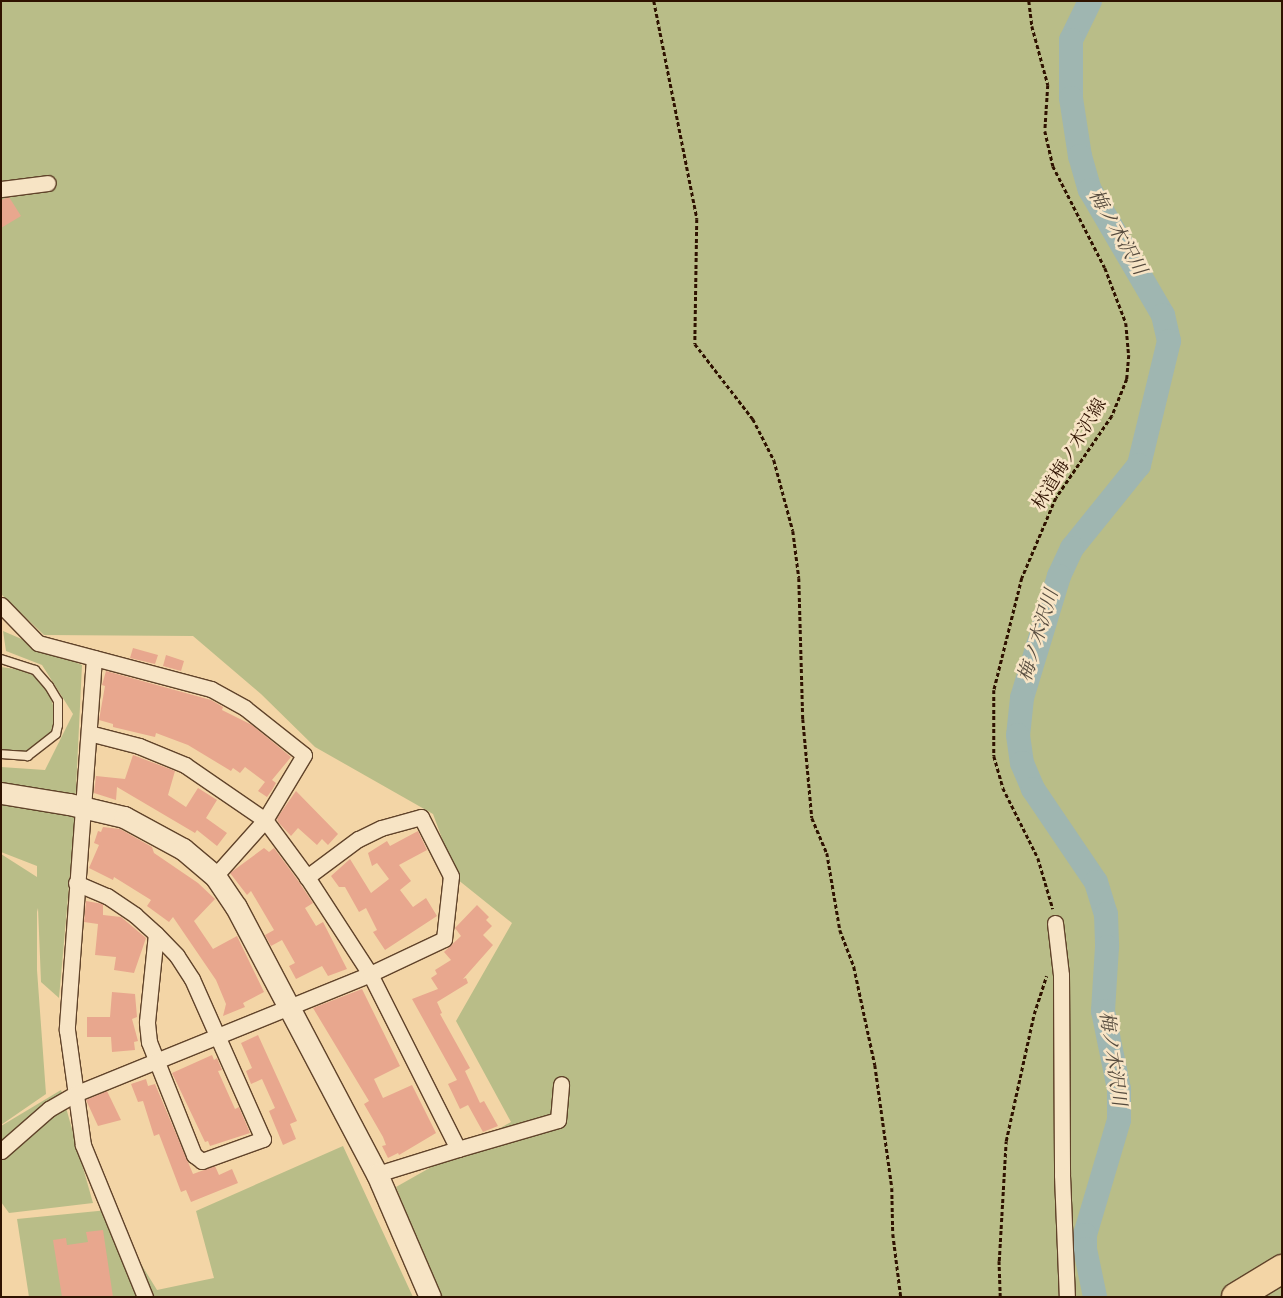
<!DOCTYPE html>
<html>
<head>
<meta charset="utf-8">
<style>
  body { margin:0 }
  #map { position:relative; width:1283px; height:1298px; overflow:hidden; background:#f3d5a6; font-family:"IM FELL English","Noto Serif JP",serif }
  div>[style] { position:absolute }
  .green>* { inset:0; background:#b9bd88 }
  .river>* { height:24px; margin:-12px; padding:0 12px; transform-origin:12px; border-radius:12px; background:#9fb6b1 }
  .building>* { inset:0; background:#e8a78e }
  .path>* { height:2.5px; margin-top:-1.25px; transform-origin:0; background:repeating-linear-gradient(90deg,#2f1200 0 4px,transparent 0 6.5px) }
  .roads { filter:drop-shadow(1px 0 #60432a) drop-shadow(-1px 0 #60432a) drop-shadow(0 1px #60432a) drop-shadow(0 -1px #60432a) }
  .lane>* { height:8px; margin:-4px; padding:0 4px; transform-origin:4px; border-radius:4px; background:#f7e4c5 }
  .street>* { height:15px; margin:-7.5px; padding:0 7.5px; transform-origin:7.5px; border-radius:7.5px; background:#f7e4c5 }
  .secondary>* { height:21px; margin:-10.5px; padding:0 10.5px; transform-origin:10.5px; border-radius:10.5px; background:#f7e4c5 }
  .highway>* { height:28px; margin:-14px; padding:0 14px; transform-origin:14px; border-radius:14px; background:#f3d5a6 }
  span { translate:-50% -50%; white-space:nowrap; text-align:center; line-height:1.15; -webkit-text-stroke:5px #f7e4c5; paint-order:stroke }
  .street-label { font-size:18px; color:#2f1200 }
  .water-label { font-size:19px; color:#564b3e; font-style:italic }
  .frame { position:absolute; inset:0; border:2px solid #2f1200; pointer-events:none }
</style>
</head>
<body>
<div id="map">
  <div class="green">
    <i style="clip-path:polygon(1px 1px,1282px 1px,1282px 1297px,440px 1297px,396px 1187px,511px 1122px,456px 1021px,512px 923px,457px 879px,433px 814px,315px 747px,261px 694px,193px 636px,44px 635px,1px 594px)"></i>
    <i style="clip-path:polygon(3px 631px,82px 665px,74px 830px,59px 998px,41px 982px,38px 908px,37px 912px,37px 970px,46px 1094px,1px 1125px,1px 854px,37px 877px,37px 866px,1px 852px,1px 767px,45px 770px,73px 714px,42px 665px,6px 651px)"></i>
    <i style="clip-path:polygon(1px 667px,22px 670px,45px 681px,58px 720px,53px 738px,19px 755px,1px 753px)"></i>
    <i style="clip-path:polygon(61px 1090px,93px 1203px,9px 1213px,1px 1202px,1px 1126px)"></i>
    <i style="clip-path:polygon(343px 1146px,413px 1297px,29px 1297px,17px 1219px,108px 1210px,157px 1290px,214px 1278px,196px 1211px)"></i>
  </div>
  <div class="river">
    <i style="left:1090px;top:1px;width:43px;rotate:116deg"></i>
    <i style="left:1071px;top:40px;width:58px;rotate:90deg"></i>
    <i style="left:1071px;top:98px;width:59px;rotate:81.2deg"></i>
    <i style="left:1080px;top:156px;width:35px;rotate:74deg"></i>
    <i style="left:1090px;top:190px;width:145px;rotate:59.7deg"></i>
    <i style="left:1163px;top:315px;width:27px;rotate:77deg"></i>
    <i style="left:1169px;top:341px;width:128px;rotate:103.6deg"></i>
    <i style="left:1139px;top:465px;width:107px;rotate:128.9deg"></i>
    <i style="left:1072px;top:548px;width:31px;rotate:115deg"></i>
    <i style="left:1059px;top:576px;width:127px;rotate:106.9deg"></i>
    <i style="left:1022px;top:698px;width:37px;rotate:96deg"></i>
    <i style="left:1018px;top:735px;width:28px;rotate:82deg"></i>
    <i style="left:1022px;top:763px;width:28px;rotate:67deg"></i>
    <i style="left:1033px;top:789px;width:112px;rotate:55.9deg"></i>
    <i style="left:1096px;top:882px;width:34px;rotate:73deg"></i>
    <i style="left:1106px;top:914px;width:33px;rotate:88deg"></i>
    <i style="left:1107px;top:947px;width:64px;rotate:93.6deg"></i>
    <i style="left:1103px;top:1011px;width:80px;rotate:78.4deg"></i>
    <i style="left:1119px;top:1089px;width:31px;rotate:90deg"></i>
    <i style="left:1119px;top:1120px;width:120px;rotate:106.5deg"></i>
    <i style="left:1085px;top:1235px;width:14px;rotate:90deg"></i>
    <i style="left:1085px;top:1249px;width:49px;rotate:78.2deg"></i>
  </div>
  <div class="building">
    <i style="clip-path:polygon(9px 197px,21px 216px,1px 228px,1px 200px)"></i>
    <i style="clip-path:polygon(133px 648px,158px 655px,155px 664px,130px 658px)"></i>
    <i style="clip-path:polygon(166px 655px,184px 661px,181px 671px,163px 666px)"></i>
    <i style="clip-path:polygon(106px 671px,211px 700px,223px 707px,222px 710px,252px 725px,291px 757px,272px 780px,276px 783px,272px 790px,267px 797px,258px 791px,265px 782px,245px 767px,240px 773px,233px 768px,231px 771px,188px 745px,156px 733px,155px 737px,113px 727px,113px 724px,99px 720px,105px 686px,102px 685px)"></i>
    <i style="clip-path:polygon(133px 755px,175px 771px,168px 795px,186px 807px,198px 788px,217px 800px,206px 818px,227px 833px,217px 846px,197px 830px,195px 833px,117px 787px,116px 800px,94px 793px,96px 776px,125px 779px)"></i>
    <i style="clip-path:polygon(296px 791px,338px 834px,328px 845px,322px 839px,317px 845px,298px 828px,291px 836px,278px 822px,277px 818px)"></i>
    <i style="clip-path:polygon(103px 827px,120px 829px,152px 847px,154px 853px,198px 883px,215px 899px,194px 921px,213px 949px,237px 936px,264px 992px,243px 1003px,245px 1007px,223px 1016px,226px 1004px,216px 980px,173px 917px,169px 922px,147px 906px,151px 900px,114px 877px,113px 880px,89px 868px,99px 845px,94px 843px,98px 831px,101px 832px)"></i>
    <i style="clip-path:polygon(418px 831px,427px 850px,399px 865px,411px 881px,400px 890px,413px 907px,426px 898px,437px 916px,385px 950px,373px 932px,377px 930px,366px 908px,359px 912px,345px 887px,339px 887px,331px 876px,350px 859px,371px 893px,389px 879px,377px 863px,372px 866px,368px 853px,387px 841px,390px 846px)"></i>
    <i style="clip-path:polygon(264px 848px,269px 852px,274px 848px,299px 882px,313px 903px,305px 908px,316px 926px,323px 922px,347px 969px,328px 976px,322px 966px,296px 979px,289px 966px,295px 963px,282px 940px,271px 946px,265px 935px,274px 930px,251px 891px,247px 895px,230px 873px)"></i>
    <i style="clip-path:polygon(86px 901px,103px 904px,103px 915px,121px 917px,146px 938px,134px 973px,114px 970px,116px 957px,95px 955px,98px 924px,84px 922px)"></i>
    <i style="clip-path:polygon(477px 905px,489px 917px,486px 920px,492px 926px,483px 935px,493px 945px,463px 979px,466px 978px,468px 983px,437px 1002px,442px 1013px,440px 1014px,470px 1068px,465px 1071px,480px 1103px,484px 1101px,498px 1126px,483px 1132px,468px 1105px,460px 1109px,448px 1084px,457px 1080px,412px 999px,438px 989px,431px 978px,437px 974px,435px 970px,451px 960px,444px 952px,461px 936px,455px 928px)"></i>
    <i style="clip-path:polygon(362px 989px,400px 1066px,374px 1079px,383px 1098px,412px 1085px,436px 1133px,399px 1155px,398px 1153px,388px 1158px,382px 1146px,386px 1145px,383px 1137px,364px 1104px,369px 1101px,313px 1008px)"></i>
    <i style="clip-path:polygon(112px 992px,135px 994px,137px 1017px,132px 1019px,138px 1041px,134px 1042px,135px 1050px,112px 1052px,111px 1037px,87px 1037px,87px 1017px,110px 1017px)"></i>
    <i style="clip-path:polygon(258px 1035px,297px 1121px,290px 1124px,296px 1139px,283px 1145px,269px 1111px,275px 1108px,262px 1079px,251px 1084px,246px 1071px,252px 1068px,241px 1043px)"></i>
    <i style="clip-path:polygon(212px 1055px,214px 1060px,217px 1058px,222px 1070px,218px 1071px,235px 1109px,239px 1107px,250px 1133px,210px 1146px,208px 1141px,205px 1142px,172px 1073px)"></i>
    <i style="clip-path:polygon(146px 1079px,148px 1086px,155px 1084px,193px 1174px,215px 1166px,219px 1175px,232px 1169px,238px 1183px,191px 1202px,186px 1190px,181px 1192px,159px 1134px,154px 1136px,143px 1101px,138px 1102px,131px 1084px)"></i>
    <i style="clip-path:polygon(107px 1091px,121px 1120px,98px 1126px,86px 1100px)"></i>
    <i style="clip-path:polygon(103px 1230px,113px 1297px,62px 1297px,53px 1240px,66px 1238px,67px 1245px,88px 1242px,86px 1232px)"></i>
  </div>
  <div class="path">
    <i style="left:654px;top:1px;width:222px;rotate:78.8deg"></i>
    <i style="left:697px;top:219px;width:125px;rotate:90.9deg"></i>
    <i style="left:695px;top:344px;width:95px;rotate:52.3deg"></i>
    <i style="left:753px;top:419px;width:46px;rotate:62.9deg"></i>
    <i style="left:774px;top:460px;width:73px;rotate:75deg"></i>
    <i style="left:793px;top:531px;width:47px;rotate:82.7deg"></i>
    <i style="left:799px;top:578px;width:141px;rotate:88.4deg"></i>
    <i style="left:803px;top:719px;width:99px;rotate:84.8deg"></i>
    <i style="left:812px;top:818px;width:38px;rotate:67deg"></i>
    <i style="left:827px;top:853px;width:78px;rotate:80.4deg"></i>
    <i style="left:840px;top:930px;width:40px;rotate:69deg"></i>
    <i style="left:854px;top:967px;width:100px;rotate:77.9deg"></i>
    <i style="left:875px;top:1065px;width:124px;rotate:82.1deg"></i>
    <i style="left:892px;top:1188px;width:46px;rotate:88.8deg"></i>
    <i style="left:893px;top:1234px;width:64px;rotate:82.8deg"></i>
    <i style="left:1029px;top:1px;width:25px;rotate:83deg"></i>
    <i style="left:1032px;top:26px;width:61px;rotate:74.8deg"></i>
    <i style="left:1048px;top:85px;width:46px;rotate:93.7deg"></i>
    <i style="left:1045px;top:131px;width:36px;rotate:77deg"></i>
    <i style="left:1053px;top:166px;width:114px;rotate:63deg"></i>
    <i style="left:1105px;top:268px;width:59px;rotate:69.1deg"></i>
    <i style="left:1126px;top:323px;width:32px;rotate:85deg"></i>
    <i style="left:1129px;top:355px;width:24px;rotate:95deg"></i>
    <i style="left:1127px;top:379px;width:40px;rotate:112deg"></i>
    <i style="left:1112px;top:416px;width:99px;rotate:124.3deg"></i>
    <i style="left:1056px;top:498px;width:87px;rotate:113deg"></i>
    <i style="left:1022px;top:578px;width:115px;rotate:104deg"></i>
    <i style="left:994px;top:690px;width:66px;rotate:90deg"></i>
    <i style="left:994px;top:756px;width:33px;rotate:74deg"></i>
    <i style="left:1003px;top:788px;width:78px;rotate:63.4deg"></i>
    <i style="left:1038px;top:858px;width:53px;rotate:73.6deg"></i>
    <i style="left:1000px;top:1297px;width:36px;rotate:-92deg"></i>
    <i style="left:999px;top:1261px;width:120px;rotate:-86.7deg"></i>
    <i style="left:1006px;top:1141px;width:130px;rotate:-77.6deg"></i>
    <i style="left:1034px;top:1014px;width:40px;rotate:-72deg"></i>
  </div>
  <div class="roads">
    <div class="lane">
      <i style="left:1px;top:659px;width:36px;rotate:18deg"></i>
      <i style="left:35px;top:670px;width:21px;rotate:49deg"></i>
      <i style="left:49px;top:686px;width:17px;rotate:59deg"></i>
      <i style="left:58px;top:701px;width:24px;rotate:90deg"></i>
      <i style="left:58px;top:725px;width:9px;rotate:103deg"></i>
      <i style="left:56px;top:734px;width:36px;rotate:142deg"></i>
      <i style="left:28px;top:756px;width:27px;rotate:-176deg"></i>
    </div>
    <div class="street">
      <i style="left:1px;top:189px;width:47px;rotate:-7.3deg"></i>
      <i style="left:1px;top:605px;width:53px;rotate:45.8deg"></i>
      <i style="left:38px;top:643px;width:179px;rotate:14.9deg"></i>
      <i style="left:211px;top:689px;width:39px;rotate:29deg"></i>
      <i style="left:245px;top:708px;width:75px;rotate:38.5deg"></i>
      <i style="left:304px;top:755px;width:76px;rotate:121deg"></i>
      <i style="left:265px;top:820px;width:75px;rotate:131.8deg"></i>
      <i style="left:94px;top:658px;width:373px;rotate:94.2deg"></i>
      <i style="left:67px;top:1030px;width:116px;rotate:82.1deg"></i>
      <i style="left:83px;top:1145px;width:164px;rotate:67.8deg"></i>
      <i style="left:89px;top:733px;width:52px;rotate:14.6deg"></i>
      <i style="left:139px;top:746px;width:50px;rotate:22.4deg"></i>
      <i style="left:185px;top:765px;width:97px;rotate:34.5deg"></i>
      <i style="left:265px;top:820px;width:71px;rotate:53.6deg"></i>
      <i style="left:307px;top:877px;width:116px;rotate:57deg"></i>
      <i style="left:370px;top:974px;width:196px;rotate:63.3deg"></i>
      <i style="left:458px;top:1149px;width:85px;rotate:162.8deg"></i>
      <i style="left:76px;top:883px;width:34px;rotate:23deg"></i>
      <i style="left:107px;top:896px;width:34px;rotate:34deg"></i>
      <i style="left:135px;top:915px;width:28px;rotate:42deg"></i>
      <i style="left:156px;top:934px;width:30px;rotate:46deg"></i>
      <i style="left:177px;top:956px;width:27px;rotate:57deg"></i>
      <i style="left:192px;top:979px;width:175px;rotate:66.1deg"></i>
      <i style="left:263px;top:1139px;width:65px;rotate:160.2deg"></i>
      <i style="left:202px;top:1161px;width:10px;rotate:-143deg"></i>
      <i style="left:194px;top:1155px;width:122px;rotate:-111.7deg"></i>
      <i style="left:149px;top:1042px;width:20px;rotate:-96deg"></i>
      <i style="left:147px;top:1022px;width:88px;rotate:-84.2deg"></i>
      <i style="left:1055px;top:923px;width:52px;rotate:83.4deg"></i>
      <i style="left:1061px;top:975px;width:200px;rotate:89.7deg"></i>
      <i style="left:1062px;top:1175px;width:122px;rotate:87.7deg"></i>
      <i style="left:458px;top:1149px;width:104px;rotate:-16.2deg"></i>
      <i style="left:558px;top:1120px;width:36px;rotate:-85deg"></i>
      <i style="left:1px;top:1151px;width:64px;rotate:-41.2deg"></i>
      <i style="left:49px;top:1109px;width:30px;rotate:-30deg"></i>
      <i style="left:75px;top:1094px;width:318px;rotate:-22.1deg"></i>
      <i style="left:370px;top:974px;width:82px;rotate:-25.3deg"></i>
      <i style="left:444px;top:939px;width:63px;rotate:-83.7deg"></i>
      <i style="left:451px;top:876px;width:66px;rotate:-117deg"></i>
      <i style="left:421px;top:817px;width:41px;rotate:164.6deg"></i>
      <i style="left:381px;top:828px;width:25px;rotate:154deg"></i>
      <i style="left:358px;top:839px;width:64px;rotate:143.3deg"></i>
    </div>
    <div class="secondary">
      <i style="left:1px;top:793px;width:69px;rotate:9.2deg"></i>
      <i style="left:69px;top:804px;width:57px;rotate:13.3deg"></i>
      <i style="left:124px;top:817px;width:67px;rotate:28.5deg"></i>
      <i style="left:183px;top:849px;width:42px;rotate:40.2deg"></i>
      <i style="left:215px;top:876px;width:37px;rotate:56deg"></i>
      <i style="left:236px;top:907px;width:302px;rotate:62.2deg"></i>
      <i style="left:377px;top:1174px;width:134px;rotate:66.7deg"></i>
    </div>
    <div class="highway">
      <i style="left:1236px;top:1297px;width:54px;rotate:-31.3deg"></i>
    </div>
  </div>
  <div class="street-label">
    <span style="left:1071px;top:455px;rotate:-59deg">林道梅ノ木沢線</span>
  </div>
  <div class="water-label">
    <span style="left:1116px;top:233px;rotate:60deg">梅ノ木沢川</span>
    <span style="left:1040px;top:636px;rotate:-73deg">梅ノ木沢川</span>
    <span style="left:1111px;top:1059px;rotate:82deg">梅ノ木沢川</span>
  </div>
  <div class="frame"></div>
</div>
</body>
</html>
